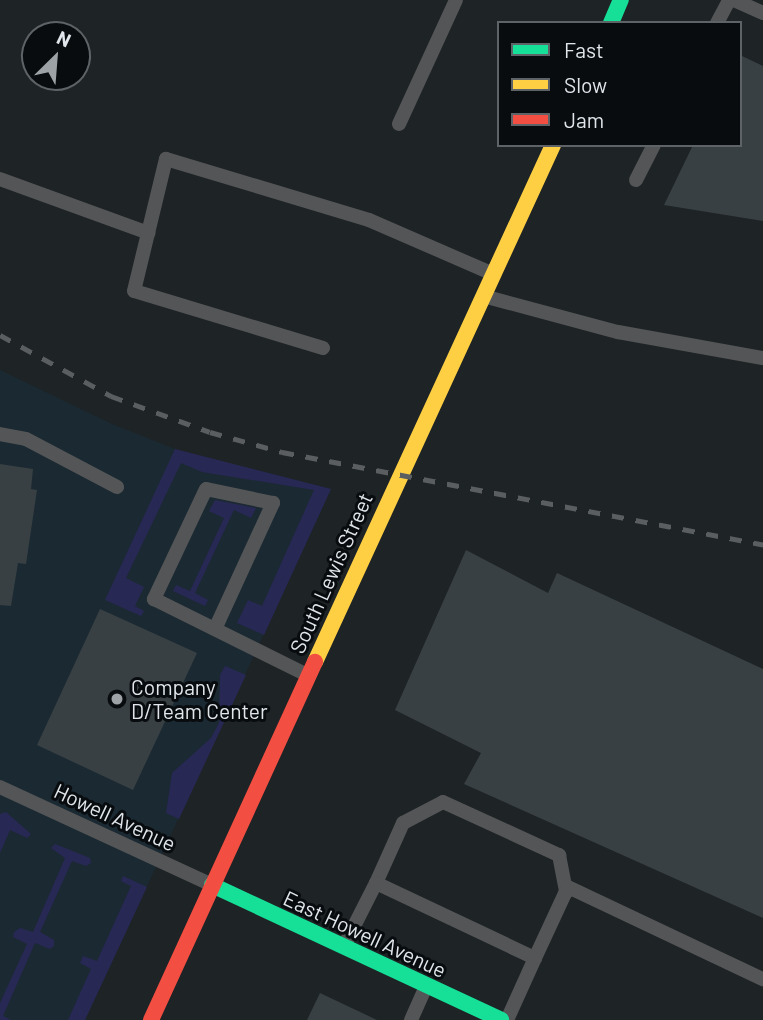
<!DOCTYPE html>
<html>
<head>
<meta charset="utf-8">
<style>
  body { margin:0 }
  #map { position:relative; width:763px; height:1020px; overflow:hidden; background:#1e2326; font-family:Barlow,sans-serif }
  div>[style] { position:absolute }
  .built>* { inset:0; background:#1b2932 }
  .green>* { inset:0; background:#282854 }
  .building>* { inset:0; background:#384043 }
  .lane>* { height:14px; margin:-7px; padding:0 7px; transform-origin:7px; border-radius:7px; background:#545556 }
  .fast>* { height:16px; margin:-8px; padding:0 8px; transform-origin:8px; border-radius:8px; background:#16e098 }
  .slow>* { height:16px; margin:-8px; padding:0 8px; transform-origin:8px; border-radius:8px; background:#ffcf43 }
  .jam>* { height:16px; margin:-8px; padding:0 8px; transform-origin:8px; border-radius:8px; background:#f24e42 }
  .rail>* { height:5px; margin-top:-2.5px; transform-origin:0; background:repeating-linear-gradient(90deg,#5a5e60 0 12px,transparent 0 24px) }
  .dots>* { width:19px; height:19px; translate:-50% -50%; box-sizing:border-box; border:4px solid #080c0f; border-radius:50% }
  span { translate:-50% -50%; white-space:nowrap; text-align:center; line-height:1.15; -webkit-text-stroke:6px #080c0f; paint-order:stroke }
  .street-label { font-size:21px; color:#e0e6eb }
  .poi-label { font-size:21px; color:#e0e6eb }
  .left { translate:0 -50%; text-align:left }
  .legend { position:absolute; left:497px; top:21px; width:245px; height:126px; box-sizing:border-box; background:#080c0f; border:2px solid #5e6367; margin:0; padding:9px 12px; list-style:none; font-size:21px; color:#e0e6eb }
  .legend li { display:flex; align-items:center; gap:14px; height:35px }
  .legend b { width:35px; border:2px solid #5e6367 }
  .north { position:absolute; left:21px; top:21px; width:70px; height:70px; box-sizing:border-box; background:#080c0f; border:2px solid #5e6367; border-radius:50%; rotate:25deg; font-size:19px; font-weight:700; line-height:28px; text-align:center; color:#e0e6eb }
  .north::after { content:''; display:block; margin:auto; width:24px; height:32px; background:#9ca2a6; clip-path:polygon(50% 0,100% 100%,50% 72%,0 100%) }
</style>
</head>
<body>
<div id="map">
  <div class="built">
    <i style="clip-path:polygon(0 370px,112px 424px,180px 451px,331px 489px,85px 1020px,0 1020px)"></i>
  </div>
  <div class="green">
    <i style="clip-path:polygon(175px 449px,331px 489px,264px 635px,237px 623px,248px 600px,262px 606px,314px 490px,202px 472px,181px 463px,126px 578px,144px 587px,135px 606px,144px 611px,141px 616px,105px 600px)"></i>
    <i style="clip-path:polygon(215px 500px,256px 508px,251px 518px,234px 510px,195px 593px,208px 600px,205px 606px,173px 591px,176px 585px,190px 591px,224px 518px,209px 511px)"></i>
    <i style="clip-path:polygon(225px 666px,246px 675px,179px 819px,166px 813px,172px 773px,211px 738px,219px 723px,220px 675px)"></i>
    <i style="clip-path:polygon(6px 812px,31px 834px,27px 838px,10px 830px,0 853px,0 814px)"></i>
    <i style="clip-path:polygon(55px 844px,90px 858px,91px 863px,86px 866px,72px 861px,40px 932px,54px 940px,54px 946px,50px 949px,35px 943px,3px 1016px,11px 1020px,0 1020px,0 1003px,27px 944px,13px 937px,14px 932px,20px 928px,33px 932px,65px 858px,51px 848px)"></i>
    <i style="clip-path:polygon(123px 876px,147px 887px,85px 1020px,68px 1020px,91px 969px,80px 963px,83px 956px,97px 961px,131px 886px,121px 881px)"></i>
  </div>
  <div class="building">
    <i style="clip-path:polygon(740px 55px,763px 66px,763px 221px,664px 205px,693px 145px,740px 145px)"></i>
    <i style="clip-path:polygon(0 464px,33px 469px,31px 489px,37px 490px,26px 564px,18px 563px,11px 606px,0 605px)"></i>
    <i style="clip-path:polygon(466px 550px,548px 593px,557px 573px,763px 669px,763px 918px,464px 784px,481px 753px,395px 710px)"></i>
    <i style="clip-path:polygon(100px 609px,197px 653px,133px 790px,37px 745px)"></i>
    <i style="clip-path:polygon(320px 993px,377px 1020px,307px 1020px)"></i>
  </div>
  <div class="lane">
    <i style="left:734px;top:0;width:32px;rotate:24deg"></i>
    <i style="left:717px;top:23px;width:26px;rotate:-62deg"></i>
    <i style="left:399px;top:124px;width:136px;rotate:-65.3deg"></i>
    <i style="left:0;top:179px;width:158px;rotate:20deg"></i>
    <i style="left:636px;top:180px;width:39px;rotate:-63deg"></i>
    <i style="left:487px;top:297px;width:136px;rotate:15deg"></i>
    <i style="left:618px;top:332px;width:147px;rotate:10.2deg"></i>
    <i style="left:323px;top:348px;width:197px;rotate:-163.2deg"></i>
    <i style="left:134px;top:291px;width:136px;rotate:-76.4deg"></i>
    <i style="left:166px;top:159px;width:212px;rotate:16.7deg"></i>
    <i style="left:369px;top:220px;width:133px;rotate:23.5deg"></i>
    <i style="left:0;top:434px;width:26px;rotate:11deg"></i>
    <i style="left:26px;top:439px;width:103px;rotate:27.8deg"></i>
    <i style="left:215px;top:629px;width:139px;rotate:-65.3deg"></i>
    <i style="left:273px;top:503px;width:68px;rotate:-168.2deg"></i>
    <i style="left:206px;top:489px;width:122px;rotate:115.3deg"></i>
    <i style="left:154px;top:599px;width:171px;rotate:26.4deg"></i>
    <i style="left:0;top:787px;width:234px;rotate:24.8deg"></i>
    <i style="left:376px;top:883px;width:66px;rotate:-65.8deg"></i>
    <i style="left:403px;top:823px;width:45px;rotate:-27.7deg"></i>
    <i style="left:443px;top:802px;width:128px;rotate:24.6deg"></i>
    <i style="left:559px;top:855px;width:38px;rotate:79deg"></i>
    <i style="left:344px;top:946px;width:71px;rotate:-63.1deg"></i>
    <i style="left:376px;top:883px;width:176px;rotate:25.3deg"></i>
    <i style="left:535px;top:958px;width:68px;rotate:114.3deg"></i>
    <i style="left:535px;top:958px;width:78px;rotate:-65.1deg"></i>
    <i style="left:568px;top:887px;width:216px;rotate:25.3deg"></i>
    <i style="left:411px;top:1020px;width:36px;rotate:-66deg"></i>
  </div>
  <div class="fast">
    <i style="left:611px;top:23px;width:25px;rotate:-67deg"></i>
    <i style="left:212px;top:885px;width:319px;rotate:25deg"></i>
  </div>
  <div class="slow">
    <i style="left:315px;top:662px;width:569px;rotate:-65.28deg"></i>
  </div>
  <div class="jam">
    <i style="left:151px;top:1020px;width:394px;rotate:-65.4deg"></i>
  </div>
  <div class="rail">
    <i style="left:0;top:335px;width:127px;rotate:28.8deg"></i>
    <i style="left:111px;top:396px;width:105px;rotate:20deg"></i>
    <i style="left:210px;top:432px;width:75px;rotate:15.5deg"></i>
    <i style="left:282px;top:452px;width:490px;rotate:10.9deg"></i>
  </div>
  <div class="dots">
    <i style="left:117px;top:699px;background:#9ca2a6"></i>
  </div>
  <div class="street-label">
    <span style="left:331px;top:573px;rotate:-66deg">South Lewis Street</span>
    <span style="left:115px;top:817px;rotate:25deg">Howell Avenue</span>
    <span style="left:365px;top:934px;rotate:25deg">East Howell Avenue</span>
  </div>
  <div class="poi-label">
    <span class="left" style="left:131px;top:699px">Company<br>D/Team Center</span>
  </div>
  <ul class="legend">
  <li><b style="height:9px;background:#16e098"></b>Fast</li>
  <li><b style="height:9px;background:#ffcf43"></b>Slow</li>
  <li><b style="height:9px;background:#f24e42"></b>Jam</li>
  </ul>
  <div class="north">N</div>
</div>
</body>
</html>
